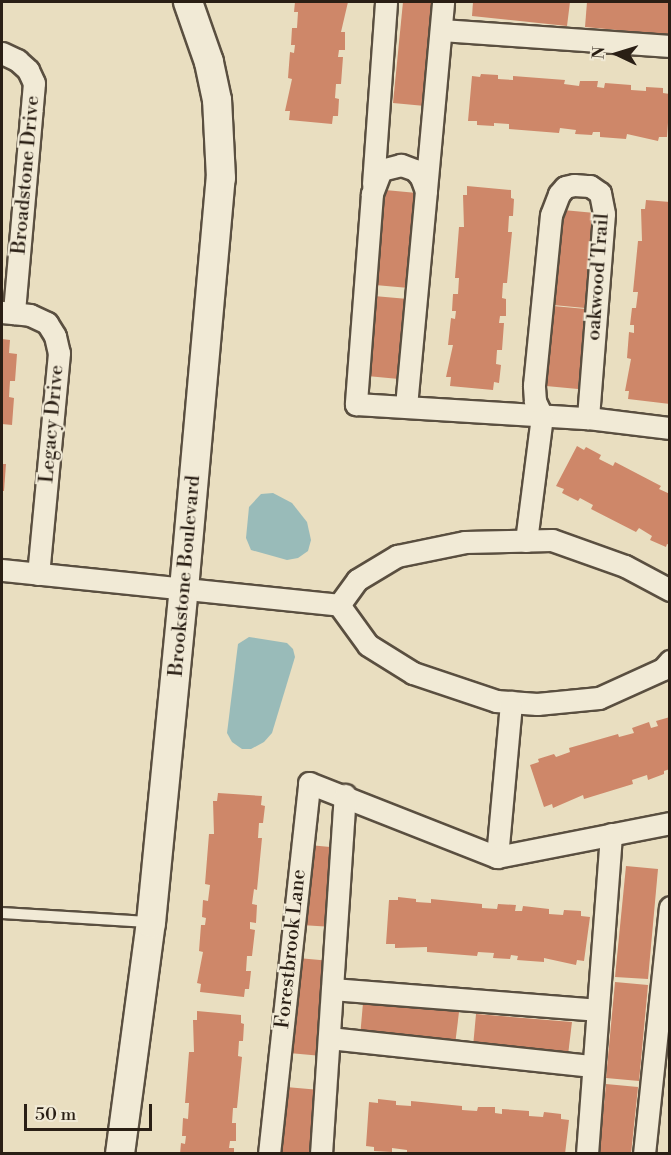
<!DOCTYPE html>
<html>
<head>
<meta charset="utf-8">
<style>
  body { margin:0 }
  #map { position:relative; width:671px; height:1155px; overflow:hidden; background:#e9dec0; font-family:"Libre Bodoni",serif }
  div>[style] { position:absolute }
  .water>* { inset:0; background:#99bbb9 }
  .building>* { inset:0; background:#ce8769 }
  .roads { filter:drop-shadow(2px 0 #5a4f40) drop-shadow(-2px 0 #5a4f40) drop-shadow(0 2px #5a4f40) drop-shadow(0 -2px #5a4f40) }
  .lane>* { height:10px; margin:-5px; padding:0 5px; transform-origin:5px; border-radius:5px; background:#f1ead6 }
  .street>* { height:21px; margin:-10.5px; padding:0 10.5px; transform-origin:10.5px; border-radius:10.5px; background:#f1ead6 }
  .secondary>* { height:28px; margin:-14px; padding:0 14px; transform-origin:14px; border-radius:14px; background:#f1ead6 }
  span { translate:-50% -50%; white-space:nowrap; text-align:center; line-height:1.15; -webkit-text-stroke:4.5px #f1ead6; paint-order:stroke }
  .street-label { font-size:20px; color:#2a1f15 }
  .frame { position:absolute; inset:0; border:3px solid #2a1f15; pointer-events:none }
  .north { position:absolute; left:587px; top:24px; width:60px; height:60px; -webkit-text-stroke:4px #f1ead6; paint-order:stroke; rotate:274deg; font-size:16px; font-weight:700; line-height:24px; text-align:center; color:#2a1f15 }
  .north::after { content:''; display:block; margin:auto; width:21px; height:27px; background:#2a1f15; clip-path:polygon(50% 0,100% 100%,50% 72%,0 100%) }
  .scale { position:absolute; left:24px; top:1104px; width:128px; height:27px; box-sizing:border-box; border:3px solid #2a1f15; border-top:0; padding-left:8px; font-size:18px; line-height:21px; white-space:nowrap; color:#2a1f15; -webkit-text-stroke:4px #f1ead6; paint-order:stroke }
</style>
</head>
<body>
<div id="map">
  <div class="water">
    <i style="clip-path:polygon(273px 493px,292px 503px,307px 522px,311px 540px,308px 551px,298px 558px,287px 560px,251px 550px,246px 538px,249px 507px,261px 494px)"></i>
    <i style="clip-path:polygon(249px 637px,287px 643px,293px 649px,295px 657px,272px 733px,264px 742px,251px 749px,242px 749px,232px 742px,227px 733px,238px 644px)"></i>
  </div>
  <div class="building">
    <i style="clip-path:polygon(295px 2px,348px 2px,341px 32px,345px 32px,345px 50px,339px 50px,338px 57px,343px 57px,341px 84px,336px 84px,335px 98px,339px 99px,338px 116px,333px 116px,332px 124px,289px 120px,290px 111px,285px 111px,292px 79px,288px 78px,290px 52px,294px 53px,295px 45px,291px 45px,292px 28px,297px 28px,298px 12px,294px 12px)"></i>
    <i style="clip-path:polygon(403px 2px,435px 2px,425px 106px,393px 103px)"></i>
    <i style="clip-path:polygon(473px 2px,570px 2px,567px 26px,472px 16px)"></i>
    <i style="clip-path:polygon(587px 2px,670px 2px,670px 35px,585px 27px)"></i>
    <i style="clip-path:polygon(481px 74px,498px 75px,498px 79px,513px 80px,513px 76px,565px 80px,564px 84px,579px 86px,580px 81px,598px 81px,597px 87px,604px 88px,605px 83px,631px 85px,631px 90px,646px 91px,646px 87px,663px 88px,663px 93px,670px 94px,667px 137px,659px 137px,658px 141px,627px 134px,626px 139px,600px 137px,600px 132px,593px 132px,592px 135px,575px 134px,576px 130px,560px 128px,559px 133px,509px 129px,509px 124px,494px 123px,494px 126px,477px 125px,477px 121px,468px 121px,472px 76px,480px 77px)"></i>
    <i style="clip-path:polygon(467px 186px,511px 190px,511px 198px,514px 199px,513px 216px,509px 216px,508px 232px,512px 232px,507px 283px,503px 283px,502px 298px,506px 299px,506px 316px,500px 316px,499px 323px,504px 323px,502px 350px,497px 350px,496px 364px,501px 365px,499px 383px,494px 382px,493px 390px,450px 386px,451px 377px,446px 377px,453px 345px,448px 345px,451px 318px,455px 319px,456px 311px,452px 311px,453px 294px,458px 294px,459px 278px,455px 278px,459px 227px,464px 227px,463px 195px,467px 195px)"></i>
    <i style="clip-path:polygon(385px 190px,417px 193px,409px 288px,375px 285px)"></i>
    <i style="clip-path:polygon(646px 200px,670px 202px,670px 404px,628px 399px,629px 391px,625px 391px,631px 359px,627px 358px,629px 332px,634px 333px,634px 325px,630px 325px,632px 308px,636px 308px,638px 292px,633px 292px,638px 241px,642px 241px,641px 209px,645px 209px)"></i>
    <i style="clip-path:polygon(563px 210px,595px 213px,585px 308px,553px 305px)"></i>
    <i style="clip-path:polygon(374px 296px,408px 299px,399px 379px,367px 376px)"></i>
    <i style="clip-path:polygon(553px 306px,586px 309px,578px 389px,546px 386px)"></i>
    <i style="clip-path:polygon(2px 339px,10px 340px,9px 353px,17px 354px,15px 381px,10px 381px,9px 397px,14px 398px,12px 425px,2px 424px)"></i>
    <i style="clip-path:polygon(577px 446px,584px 450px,586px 447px,601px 455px,599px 459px,613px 466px,615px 462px,661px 486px,659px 489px,670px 494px,670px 545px,667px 544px,666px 547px,650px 540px,652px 536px,639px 528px,636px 532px,591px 509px,593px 505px,580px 498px,578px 501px,562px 493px,564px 489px,556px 486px)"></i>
    <i style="clip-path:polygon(2px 464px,6px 464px,4px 491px,2px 491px)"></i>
    <i style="clip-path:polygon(670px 717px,670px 769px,664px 771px,664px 774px,648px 780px,647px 775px,632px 780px,633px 784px,584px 799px,583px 795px,553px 808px,552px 804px,544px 807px,530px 765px,539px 762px,538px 759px,554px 754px,556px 757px,570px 752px,569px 748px,618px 734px,619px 737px,634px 733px,632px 728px,649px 722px,651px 728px,658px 726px,656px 721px)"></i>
    <i style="clip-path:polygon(218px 793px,262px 796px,261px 805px,265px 806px,263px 823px,259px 823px,258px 838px,262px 838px,257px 890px,254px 889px,252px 904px,257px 905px,256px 923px,250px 922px,250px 929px,255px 930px,252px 956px,247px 956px,246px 971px,251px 971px,249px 989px,245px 989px,244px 997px,200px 992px,201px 984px,197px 983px,203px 952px,199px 951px,201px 925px,205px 925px,206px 918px,202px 917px,203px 900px,208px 901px,210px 885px,205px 884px,209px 834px,214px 834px,213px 801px,217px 801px)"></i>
    <i style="clip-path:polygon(309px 845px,341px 848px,333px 927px,301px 925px)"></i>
    <i style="clip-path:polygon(626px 866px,658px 869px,648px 979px,615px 977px)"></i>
    <i style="clip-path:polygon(398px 897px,416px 899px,416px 902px,431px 903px,431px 899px,482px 904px,482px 908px,497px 909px,498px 904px,516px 905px,515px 911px,522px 911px,523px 906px,549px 909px,549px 914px,563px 915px,564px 910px,581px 911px,581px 916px,590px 917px,584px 961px,577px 960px,576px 965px,544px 958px,544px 962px,517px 960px,518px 956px,511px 955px,510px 959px,493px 958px,494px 953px,478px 952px,477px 956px,427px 952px,427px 947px,395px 948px,395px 944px,386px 944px,389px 900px,398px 900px)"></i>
    <i style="clip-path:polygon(298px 958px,331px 961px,322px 1056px,289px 1053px)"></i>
    <i style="clip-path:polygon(615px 982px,648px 985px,639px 1081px,606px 1078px)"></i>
    <i style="clip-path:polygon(363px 1003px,459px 1012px,455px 1045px,360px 1037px)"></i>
    <i style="clip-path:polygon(197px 1011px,241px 1015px,241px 1023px,244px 1024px,243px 1041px,239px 1041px,238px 1056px,242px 1057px,237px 1108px,233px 1108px,232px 1123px,236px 1123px,236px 1141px,230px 1141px,229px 1148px,234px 1148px,234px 1154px,180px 1154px,181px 1143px,185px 1144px,186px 1136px,182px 1136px,183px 1118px,188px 1119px,189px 1103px,185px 1103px,189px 1052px,194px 1052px,193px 1020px,197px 1020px)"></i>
    <i style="clip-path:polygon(476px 1014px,572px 1022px,568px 1055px,473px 1047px)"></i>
    <i style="clip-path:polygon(606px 1084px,638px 1087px,631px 1154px,599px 1154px)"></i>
    <i style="clip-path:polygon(286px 1087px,320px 1090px,313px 1154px,280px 1154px)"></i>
    <i style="clip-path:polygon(378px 1099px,396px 1101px,396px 1105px,411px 1106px,411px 1101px,462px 1106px,462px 1110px,477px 1111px,478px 1107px,495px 1107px,495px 1113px,502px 1114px,502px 1109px,529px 1111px,529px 1116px,543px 1117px,544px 1112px,561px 1114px,561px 1119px,569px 1120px,565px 1154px,407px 1154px,407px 1150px,392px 1148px,392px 1152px,374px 1151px,374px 1147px,366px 1146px,369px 1102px,378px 1103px)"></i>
  </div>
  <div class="roads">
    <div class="lane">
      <i style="left:2px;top:913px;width:149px;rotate:3.5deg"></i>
    </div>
    <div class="street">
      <i style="left:441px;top:30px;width:230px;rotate:4deg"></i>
      <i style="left:2px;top:53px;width:17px;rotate:25deg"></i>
      <i style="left:17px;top:60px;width:15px;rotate:42deg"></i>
      <i style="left:28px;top:70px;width:14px;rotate:65deg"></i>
      <i style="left:34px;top:83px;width:231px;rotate:95deg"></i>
      <i style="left:373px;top:184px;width:182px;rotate:-85.9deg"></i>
      <i style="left:426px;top:190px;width:189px;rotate:-84.8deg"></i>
      <i style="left:2px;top:312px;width:28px;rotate:6deg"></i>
      <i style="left:30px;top:315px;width:19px;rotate:25deg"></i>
      <i style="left:47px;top:323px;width:15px;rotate:58deg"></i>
      <i style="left:55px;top:336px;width:17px;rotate:77deg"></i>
      <i style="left:59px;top:353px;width:222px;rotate:95.4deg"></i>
      <i style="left:406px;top:406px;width:216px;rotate:-84.7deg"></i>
      <i style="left:426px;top:191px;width:15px;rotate:-110deg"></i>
      <i style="left:421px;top:177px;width:9px;rotate:-131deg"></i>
      <i style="left:415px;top:170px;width:15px;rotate:-160deg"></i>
      <i style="left:401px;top:165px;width:21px;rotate:166deg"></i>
      <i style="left:381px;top:170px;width:26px;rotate:111deg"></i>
      <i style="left:372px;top:194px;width:211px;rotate:94.4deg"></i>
      <i style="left:356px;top:404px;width:232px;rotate:3.5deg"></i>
      <i style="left:588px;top:418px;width:83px;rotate:7deg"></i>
      <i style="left:526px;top:541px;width:126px;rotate:-82.7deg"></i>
      <i style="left:542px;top:416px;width:17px;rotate:-115deg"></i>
      <i style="left:535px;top:401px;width:16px;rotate:-94deg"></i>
      <i style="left:534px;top:385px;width:171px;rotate:-84.3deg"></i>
      <i style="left:551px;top:215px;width:22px;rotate:-69deg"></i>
      <i style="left:559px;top:194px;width:9px;rotate:-49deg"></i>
      <i style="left:565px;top:187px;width:9px;rotate:-13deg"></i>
      <i style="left:574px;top:185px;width:16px;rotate:4deg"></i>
      <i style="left:590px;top:186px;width:12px;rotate:35deg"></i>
      <i style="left:600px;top:193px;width:21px;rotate:79deg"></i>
      <i style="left:604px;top:214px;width:205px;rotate:94.5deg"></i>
      <i style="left:2px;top:570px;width:339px;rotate:5.9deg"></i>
      <i style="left:339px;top:605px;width:49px;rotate:54.1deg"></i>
      <i style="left:368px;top:645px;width:53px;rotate:31.9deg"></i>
      <i style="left:413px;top:673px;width:88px;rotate:18.6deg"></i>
      <i style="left:496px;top:701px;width:41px;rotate:4.2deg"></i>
      <i style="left:537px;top:704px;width:62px;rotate:-5.5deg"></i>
      <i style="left:599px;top:698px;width:70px;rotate:-24.4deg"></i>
      <i style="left:663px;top:669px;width:11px;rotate:-49deg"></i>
      <i style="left:339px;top:605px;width:31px;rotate:-54deg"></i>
      <i style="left:357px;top:580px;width:47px;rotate:-31deg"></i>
      <i style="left:397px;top:556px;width:69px;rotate:-11.6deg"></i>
      <i style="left:465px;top:542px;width:87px;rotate:-1.3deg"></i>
      <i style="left:552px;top:540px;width:77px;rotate:19.6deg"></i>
      <i style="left:625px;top:566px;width:51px;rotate:28.1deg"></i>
      <i style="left:497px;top:857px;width:156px;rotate:-84.8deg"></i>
      <i style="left:332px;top:989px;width:265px;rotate:4.5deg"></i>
      <i style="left:329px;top:1038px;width:265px;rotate:6.1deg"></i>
      <i style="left:269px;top:1154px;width:373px;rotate:-83.8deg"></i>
      <i style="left:309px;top:783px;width:202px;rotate:21.5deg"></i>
      <i style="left:497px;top:857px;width:176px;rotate:-11.1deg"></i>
      <i style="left:321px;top:1154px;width:360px;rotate:-86.2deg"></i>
      <i style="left:587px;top:1154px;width:321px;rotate:-85.7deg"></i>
      <i style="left:644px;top:1154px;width:248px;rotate:-84deg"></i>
    </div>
    <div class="secondary">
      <i style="left:120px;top:1154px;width:233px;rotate:-82.4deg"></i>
      <i style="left:151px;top:923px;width:336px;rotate:-84.4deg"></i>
      <i style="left:184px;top:589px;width:413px;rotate:-84.9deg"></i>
      <i style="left:221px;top:178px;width:78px;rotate:-92.9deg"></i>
      <i style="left:217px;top:100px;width:39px;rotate:-102deg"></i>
      <i style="left:209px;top:62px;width:64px;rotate:-109.3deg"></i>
    </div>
  </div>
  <div class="street-label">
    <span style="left:26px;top:175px;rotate:-85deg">Broadstone Drive</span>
    <span style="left:598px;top:277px;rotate:-86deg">oakwood Trail</span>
    <span style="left:52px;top:424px;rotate:-85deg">Legacy Drive</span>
    <span style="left:185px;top:576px;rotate:-85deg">Brookstone Boulevard</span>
    <span style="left:291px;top:949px;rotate:-84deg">Forestbrook Lane</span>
  </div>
  <div class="frame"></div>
  <div class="north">N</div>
  <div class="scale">50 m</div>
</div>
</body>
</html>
